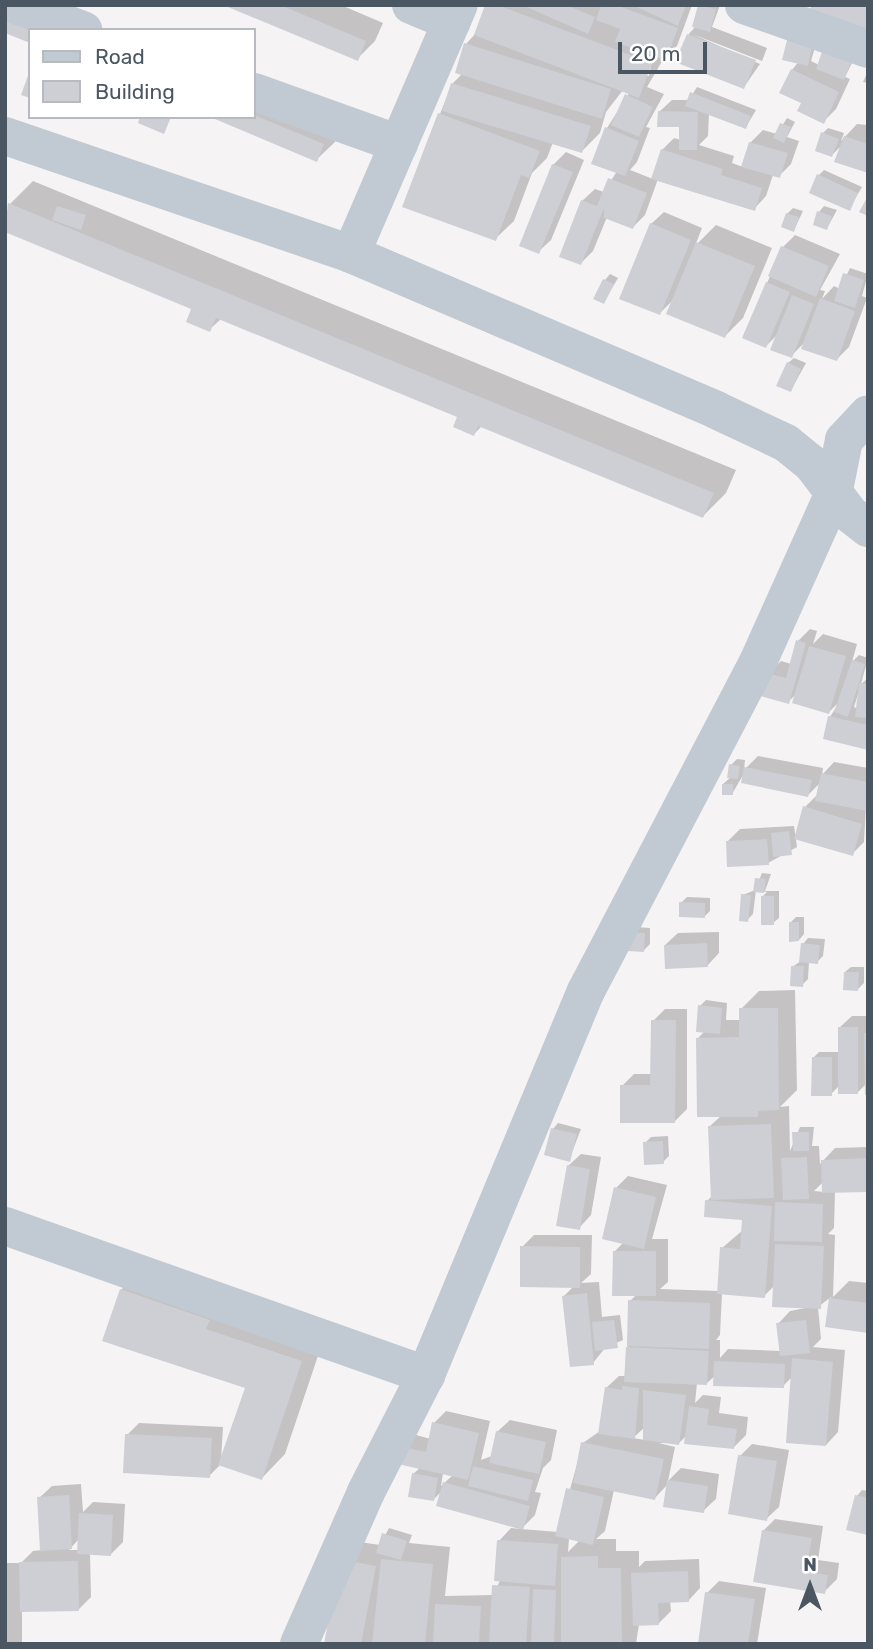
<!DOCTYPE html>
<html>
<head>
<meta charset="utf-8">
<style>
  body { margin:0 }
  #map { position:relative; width:873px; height:1649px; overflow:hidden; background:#f5f3f3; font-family:Rubik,sans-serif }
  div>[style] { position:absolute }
  .shadow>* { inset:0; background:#0003 }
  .building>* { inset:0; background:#cdcfd5 }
  .minor>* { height:38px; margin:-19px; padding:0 19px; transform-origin:19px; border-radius:19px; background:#c1cad2 }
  span { translate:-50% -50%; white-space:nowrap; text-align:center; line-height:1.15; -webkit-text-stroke:5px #fff; paint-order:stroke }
  .frame { position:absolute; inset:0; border:7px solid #4a5661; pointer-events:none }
  .legend { position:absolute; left:28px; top:28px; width:228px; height:91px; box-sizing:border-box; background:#fff; border:2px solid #b7bbc0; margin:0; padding:9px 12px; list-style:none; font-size:21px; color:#4a5661 }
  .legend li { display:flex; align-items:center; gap:14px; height:35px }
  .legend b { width:35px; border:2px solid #b7bbc0 }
  .north { position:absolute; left:775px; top:1551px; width:70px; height:70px; -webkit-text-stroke:5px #fff; paint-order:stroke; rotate:0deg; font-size:19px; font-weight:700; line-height:28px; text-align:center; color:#4a5661 }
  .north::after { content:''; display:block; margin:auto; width:24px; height:32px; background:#4a5661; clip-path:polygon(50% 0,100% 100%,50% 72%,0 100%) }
  .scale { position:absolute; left:618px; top:42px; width:89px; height:32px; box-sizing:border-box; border:4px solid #4a5661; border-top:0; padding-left:9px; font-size:21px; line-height:24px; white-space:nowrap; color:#4a5661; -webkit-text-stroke:5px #fff; paint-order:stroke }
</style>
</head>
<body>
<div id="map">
  <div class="shadow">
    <i style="clip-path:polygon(227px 5px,341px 5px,383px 23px,375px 41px,357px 59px)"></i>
    <i style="clip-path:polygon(evenodd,487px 5px,692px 5px,677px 46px,664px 58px,647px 87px,664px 94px,646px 127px,650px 128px,637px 162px,630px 170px,653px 179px,662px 150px,674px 138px,681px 140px,681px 126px,659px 112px,672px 100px,689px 100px,697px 87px,756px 110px,746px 127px,709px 113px,708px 136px,699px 145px,734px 156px,732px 163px,743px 167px,750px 143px,763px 130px,777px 134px,787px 118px,795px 122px,787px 137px,799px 141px,791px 164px,779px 176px,773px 175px,766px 196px,754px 209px,658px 179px,645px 215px,633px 227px,607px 217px,593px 251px,581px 263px,582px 201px,595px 189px,604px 192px,617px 171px,607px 128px,630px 92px,623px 90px,606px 112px,600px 133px,582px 151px,553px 142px,547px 158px,532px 173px,514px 221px,495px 239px,440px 114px,452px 84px,463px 73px,466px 44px,476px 33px,487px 5px,653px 55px,649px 76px,645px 76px,653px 55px)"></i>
    <i style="clip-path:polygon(700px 5px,720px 5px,712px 27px,767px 48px,762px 61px,692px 34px,760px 64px,744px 87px,688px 35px,696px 26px)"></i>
    <i style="clip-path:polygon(818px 37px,811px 61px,819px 65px,858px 51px,845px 77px,850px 79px,836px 109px,824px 121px,803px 102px,792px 70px)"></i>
    <i style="clip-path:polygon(868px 71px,868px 83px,863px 82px)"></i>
    <i style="clip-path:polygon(254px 90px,341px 126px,335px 142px,316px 160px,254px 117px)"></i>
    <i style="clip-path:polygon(857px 124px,868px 125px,868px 172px,842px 145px,832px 155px,823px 133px,828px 128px,844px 133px,841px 141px)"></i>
    <i style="clip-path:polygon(566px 152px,584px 160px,551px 240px,538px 252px,553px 165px)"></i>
    <i style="clip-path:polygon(824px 170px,862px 187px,849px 209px,819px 175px)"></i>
    <i style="clip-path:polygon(33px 181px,736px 470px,726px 493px,703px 516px,482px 426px,474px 434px,459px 416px,221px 319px,209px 330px,194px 308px,5px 231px,10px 204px)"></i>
    <i style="clip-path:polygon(824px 206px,837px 210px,827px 228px,819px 212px)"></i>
    <i style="clip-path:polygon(793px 208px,803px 211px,794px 230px,787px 214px)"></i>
    <i style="clip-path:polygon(664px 212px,702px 228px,695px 246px,716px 225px,772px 248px,743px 318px,725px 336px,674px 299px,660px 313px,651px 224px)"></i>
    <i style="clip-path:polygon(795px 235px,840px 254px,820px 290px,825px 291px,822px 299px,834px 286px,840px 289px,850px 268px,868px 274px,862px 296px,867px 298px,849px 347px,837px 359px,805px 342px,791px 356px,778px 334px,766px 346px,767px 283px,783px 247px)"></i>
    <i style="clip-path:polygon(610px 274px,618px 278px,604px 302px,605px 280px)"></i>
    <i style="clip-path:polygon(794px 358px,806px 363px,791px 390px,788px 363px)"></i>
    <i style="clip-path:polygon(evenodd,810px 629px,817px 631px,813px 644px,823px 634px,857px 644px,852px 662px,859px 655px,868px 658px,861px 684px,868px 678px,868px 748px,830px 717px,840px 701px,829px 712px,797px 693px,788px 702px,768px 674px,781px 661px,791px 664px,798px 641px,810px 629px,858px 694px,858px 709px,854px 707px,858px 694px)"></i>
    <i style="clip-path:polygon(758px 756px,823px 768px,822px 775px,834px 762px,868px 768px,864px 842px,852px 854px,805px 807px,817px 795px,821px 782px,808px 795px,746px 770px,732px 794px,723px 784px,731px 777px,731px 765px,737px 759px,745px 760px,744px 770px)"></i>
    <i style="clip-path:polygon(794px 826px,797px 847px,768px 863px,727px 842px,740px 829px)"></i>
    <i style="clip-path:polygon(762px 873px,771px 874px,765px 891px,779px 891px,779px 918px,773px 923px,762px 897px,767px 892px,756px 890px,753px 914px,747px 920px,743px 895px,755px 890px)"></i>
    <i style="clip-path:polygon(687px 897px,710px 898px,710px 911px,704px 917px,681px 903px)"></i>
    <i style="clip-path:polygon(796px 917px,804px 917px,804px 934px,799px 940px,790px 923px)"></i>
    <i style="clip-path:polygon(635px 927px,650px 928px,650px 944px,644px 950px)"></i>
    <i style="clip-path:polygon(719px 932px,719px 953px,707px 966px,665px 945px,678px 933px)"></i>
    <i style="clip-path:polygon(808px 938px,825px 939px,823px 956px,817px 962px,809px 961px,808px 979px,802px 985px,792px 967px,801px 961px,803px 944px)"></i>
    <i style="clip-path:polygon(851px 967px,864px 967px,864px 983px,858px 989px,845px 972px)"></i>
    <i style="clip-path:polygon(evenodd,795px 990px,797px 1090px,780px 1107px,789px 1106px,790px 1151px,800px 1127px,814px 1127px,812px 1146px,819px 1146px,820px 1164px,835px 1148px,868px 1147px,868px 1191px,835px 1191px,834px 1228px,828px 1234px,835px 1235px,833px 1297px,849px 1281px,868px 1283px,868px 1331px,827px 1326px,831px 1297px,818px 1307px,821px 1339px,813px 1347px,845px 1350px,838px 1432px,826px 1445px,793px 1376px,783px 1386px,716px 1375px,707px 1383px,697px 1383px,695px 1403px,703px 1395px,721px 1397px,719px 1413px,748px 1417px,746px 1435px,734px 1447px,687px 1435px,679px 1443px,659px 1443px,675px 1447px,668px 1481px,681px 1468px,719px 1474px,716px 1499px,703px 1511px,668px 1484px,655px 1498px,614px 1490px,605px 1531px,596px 1539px,616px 1539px,616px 1551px,639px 1551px,639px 1567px,645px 1561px,699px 1559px,700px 1588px,688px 1601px,670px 1601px,671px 1611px,658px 1624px,639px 1624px,636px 1644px,326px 1644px,360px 1542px,380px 1545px,389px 1528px,412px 1535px,409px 1543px,450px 1547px,445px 1596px,494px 1595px,500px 1580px,499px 1541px,511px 1528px,521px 1529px,442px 1491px,434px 1499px,413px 1474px,420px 1468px,400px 1463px,416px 1435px,431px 1439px,434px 1423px,446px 1411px,490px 1421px,481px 1460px,492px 1456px,497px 1432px,510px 1420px,557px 1430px,551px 1460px,543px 1468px,535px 1492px,541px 1493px,535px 1515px,521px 1529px,558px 1532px,583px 1443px,600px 1431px,606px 1388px,619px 1376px,626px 1376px,630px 1301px,637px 1294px,615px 1251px,624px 1242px,616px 1188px,628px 1176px,667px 1185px,652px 1239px,668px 1239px,668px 1282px,660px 1289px,719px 1291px,722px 1248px,743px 1230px,744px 1219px,707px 1201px,713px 1195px,710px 1126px,721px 1116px,698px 1038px,705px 1031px,700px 1006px,706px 1000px,727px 1003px,726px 1020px,741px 1020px,741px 1009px,759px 991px,795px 990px,823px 1182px,824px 1192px,814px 1191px,823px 1182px,795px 990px,775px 1285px,810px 1307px,790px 1311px,778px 1324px,781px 1351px,728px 1349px,720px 1358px,720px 1340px,716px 1340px,720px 1335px,722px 1293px,764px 1296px,775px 1285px,795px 990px,645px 1427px,645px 1440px,633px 1438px,645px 1427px,795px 990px,443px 1473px,453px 1475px,441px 1486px,443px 1473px,795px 990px,569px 1538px,580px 1540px,568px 1552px,569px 1538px)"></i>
    <i style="clip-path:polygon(665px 1009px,687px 1009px,687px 1109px,674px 1122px,622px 1086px,634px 1074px,652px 1074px,653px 1021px)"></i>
    <i style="clip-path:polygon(852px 1016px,868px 1016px,868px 1094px,867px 1083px,857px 1093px,839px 1086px,831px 1094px,813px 1058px,819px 1052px,839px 1052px,839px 1028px)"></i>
    <i style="clip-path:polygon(558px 1123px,581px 1129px,569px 1160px,553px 1129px)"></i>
    <i style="clip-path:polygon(668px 1136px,669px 1156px,663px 1162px,645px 1143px,651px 1137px)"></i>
    <i style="clip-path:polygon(581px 1154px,601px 1157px,591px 1215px,579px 1228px,568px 1166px)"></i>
    <i style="clip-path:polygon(534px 1235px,592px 1235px,591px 1274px,581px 1283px,599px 1282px,602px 1317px,620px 1315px,623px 1340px,605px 1348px,593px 1363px,564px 1296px,574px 1286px,522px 1247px)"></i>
    <i style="clip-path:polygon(144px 1267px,324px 1338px,285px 1454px,262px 1478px,221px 1464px,209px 1476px,127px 1435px,139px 1423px,223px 1427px,221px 1459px,247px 1387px,121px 1290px)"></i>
    <i style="clip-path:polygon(752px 1444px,789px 1450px,779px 1507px,766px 1519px,740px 1456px)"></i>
    <i style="clip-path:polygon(evenodd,81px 1484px,83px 1512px,93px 1502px,125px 1504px,123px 1542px,111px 1554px,90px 1553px,91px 1597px,79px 1609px,22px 1610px,22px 1644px,5px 1644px,5px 1563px,21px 1563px,33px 1551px,42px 1550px,39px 1498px,52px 1486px,81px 1484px,79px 1539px,79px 1550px,69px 1550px,79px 1539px)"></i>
    <i style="clip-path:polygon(862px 1490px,868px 1491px,868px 1533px,857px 1496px)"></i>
    <i style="clip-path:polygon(775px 1519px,823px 1526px,818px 1560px,839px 1563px,837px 1579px,824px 1592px,763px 1531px)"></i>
    <i style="clip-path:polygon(719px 1581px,766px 1588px,757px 1644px,699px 1644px,707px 1593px)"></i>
    <i style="clip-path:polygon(761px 1642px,789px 1644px,759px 1644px)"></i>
  </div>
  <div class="building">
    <i style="clip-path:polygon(223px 5px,280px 5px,366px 41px,358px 61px)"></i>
    <i style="clip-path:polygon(485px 5px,497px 5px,652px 63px,639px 98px,474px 35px)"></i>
    <i style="clip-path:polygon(522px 5px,566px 5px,595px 17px,588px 34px)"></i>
    <i style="clip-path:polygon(601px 5px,616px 5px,678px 28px,666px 60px,615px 42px,620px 29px,596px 20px)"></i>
    <i style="clip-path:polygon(632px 5px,686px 5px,678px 26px)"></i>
    <i style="clip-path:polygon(698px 5px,716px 9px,710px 32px,692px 27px)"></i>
    <i style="clip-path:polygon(812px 5px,868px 5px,868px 35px,809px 12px)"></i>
    <i style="clip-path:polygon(5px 12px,30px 30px,30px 43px,5px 33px)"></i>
    <i style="clip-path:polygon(687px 34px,756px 60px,744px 89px,675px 62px)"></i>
    <i style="clip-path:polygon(788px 36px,813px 42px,808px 66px,782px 60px)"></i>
    <i style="clip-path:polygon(464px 43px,611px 89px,602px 119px,455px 73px)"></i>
    <i style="clip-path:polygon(824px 46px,853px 57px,844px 80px,816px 69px)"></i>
    <i style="clip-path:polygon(791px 69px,839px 92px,824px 124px,797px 111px,801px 103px,779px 93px)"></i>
    <i style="clip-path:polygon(30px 70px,30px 98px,21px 95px)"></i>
    <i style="clip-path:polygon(451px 83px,591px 126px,582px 153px,442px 111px)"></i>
    <i style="clip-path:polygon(690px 92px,751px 116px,746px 129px,685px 106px)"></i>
    <i style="clip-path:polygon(625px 94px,653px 107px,639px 137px,611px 125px)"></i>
    <i style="clip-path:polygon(658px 111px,698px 112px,697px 150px,679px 150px,679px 127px,657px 127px)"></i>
    <i style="clip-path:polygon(438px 113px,540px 151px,529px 178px,521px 175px,496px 241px,402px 207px)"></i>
    <i style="clip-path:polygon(254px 115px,324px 144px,317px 162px,210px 117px)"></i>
    <i style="clip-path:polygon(140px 117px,171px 117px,164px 134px,138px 123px)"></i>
    <i style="clip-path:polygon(780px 123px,791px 127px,784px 143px,773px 138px)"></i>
    <i style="clip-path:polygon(605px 127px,639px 141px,625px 176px,591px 164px)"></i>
    <i style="clip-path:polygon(821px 132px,839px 139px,832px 157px,815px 151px)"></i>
    <i style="clip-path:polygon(844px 136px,868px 144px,868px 173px,834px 162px)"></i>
    <i style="clip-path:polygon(749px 142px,788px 153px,780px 178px,741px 167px)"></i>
    <i style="clip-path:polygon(661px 149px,723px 169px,721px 175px,762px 188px,755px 211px,651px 179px)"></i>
    <i style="clip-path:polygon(552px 164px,573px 172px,539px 254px,519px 246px)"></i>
    <i style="clip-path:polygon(817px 174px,858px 193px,850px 211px,809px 193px)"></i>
    <i style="clip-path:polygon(608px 178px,647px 193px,633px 229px,604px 218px,604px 208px,581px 265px,559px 257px,581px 200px,597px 206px)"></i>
    <i style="clip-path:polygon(868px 196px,868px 216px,859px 212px)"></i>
    <i style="clip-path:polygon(8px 203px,714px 493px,703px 518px,478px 426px,474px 436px,453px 427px,457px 417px,216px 318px,210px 332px,186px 322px,191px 309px,5px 232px)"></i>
    <i style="clip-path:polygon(57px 206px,86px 215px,81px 230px,52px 220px)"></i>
    <i style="clip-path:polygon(817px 211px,832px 216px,827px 230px,813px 225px)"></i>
    <i style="clip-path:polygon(786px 213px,799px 217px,794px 232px,781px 227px)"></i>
    <i style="clip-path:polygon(650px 223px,691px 240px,660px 315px,619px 299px)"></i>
    <i style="clip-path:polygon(696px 242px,755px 266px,725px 338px,666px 314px)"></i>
    <i style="clip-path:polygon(781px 246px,829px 266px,816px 297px,768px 276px)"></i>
    <i style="clip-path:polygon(843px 273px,864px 280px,855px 308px,834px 301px)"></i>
    <i style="clip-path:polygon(603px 279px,614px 284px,604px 304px,593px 299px)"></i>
    <i style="clip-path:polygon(766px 282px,790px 292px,766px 348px,742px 338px)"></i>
    <i style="clip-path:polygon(792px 295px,814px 304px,792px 358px,770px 350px)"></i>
    <i style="clip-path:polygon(820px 298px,855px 311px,837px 361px,801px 349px)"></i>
    <i style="clip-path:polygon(787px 362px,801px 369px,791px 392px,776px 386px)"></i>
    <i style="clip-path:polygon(796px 640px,806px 643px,789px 704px,760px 696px,767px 673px,786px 678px)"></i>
    <i style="clip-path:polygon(809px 646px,846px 656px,829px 714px,792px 703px)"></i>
    <i style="clip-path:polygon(852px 660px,865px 664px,848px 717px,834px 712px)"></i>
    <i style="clip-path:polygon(859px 683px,868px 684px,868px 718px,855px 717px)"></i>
    <i style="clip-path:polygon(828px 716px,868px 725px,868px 750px,823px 739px)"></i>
    <i style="clip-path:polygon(729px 764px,740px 766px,738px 779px,727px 778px)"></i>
    <i style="clip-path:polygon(744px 767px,812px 780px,808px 797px,741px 783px)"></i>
    <i style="clip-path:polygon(821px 773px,868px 782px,868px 811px,815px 801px)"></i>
    <i style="clip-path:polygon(722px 784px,733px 784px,733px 795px,722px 795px)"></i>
    <i style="clip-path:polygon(803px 806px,862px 824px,853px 856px,794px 839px)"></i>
    <i style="clip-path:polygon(789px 831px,792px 855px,773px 857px,771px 833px)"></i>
    <i style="clip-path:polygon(767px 839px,769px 865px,727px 867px,726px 841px)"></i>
    <i style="clip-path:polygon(755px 878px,766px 879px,764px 893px,753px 892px)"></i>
    <i style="clip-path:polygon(741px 894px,751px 895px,748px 922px,739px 921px)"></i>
    <i style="clip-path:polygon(761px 896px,774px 896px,774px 925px,761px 925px)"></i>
    <i style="clip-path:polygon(679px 902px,705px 903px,705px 918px,679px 917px)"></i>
    <i style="clip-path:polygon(789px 922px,799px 922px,799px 941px,789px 942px)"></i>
    <i style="clip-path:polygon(628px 932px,645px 933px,644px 952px,627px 951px)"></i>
    <i style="clip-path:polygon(707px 943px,708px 967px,665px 969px,664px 945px)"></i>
    <i style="clip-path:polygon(801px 943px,820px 945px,818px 964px,799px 962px)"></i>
    <i style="clip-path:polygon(791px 966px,804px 966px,803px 987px,790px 986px)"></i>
    <i style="clip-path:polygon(844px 972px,859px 972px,858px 991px,843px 990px)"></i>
    <i style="clip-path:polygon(698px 1005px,722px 1008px,720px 1034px,696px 1032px)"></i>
    <i style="clip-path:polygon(739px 1008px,778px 1008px,779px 1110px,758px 1111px,758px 1117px,697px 1117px,696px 1038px,739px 1037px)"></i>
    <i style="clip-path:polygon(651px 1020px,676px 1020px,675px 1123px,620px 1123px,620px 1085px,650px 1085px)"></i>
    <i style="clip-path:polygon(838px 1027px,858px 1027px,858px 1094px,838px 1094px)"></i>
    <i style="clip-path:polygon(864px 1033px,868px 1033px,868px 1095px,865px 1095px)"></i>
    <i style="clip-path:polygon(812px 1057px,832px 1057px,832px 1096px,811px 1096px)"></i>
    <i style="clip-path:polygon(771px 1124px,774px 1198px,711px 1200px,708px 1126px)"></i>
    <i style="clip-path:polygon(551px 1128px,577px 1134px,570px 1162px,544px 1155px)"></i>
    <i style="clip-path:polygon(792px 1132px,809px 1132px,809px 1151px,793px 1151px)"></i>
    <i style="clip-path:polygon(663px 1141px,664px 1164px,644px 1165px,643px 1142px)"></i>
    <i style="clip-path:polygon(807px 1157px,809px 1199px,783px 1200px,781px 1158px)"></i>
    <i style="clip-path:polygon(868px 1158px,868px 1192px,822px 1193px,821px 1160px)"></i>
    <i style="clip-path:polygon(567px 1165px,590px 1169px,580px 1230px,556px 1226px)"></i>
    <i style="clip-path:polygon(614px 1187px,656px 1197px,644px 1249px,602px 1239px)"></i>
    <i style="clip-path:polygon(705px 1200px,772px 1206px,765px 1298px,717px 1294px,720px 1247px,740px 1249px,742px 1220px,704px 1217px)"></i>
    <i style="clip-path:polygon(775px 1202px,823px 1204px,822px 1242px,774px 1241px)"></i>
    <i style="clip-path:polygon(775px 1244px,824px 1246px,821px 1309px,772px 1307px)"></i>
    <i style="clip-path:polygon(520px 1246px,580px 1247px,580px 1288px,520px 1287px)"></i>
    <i style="clip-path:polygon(613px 1251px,656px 1251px,656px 1296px,612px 1296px)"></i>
    <i style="clip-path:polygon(120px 1289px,210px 1320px,206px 1329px,302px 1361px,262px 1480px,218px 1465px,245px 1388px,102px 1341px)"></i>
    <i style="clip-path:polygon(587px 1293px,594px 1365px,570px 1367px,562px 1296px)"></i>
    <i style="clip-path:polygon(829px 1298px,868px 1303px,868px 1333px,825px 1327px)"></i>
    <i style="clip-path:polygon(628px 1300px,710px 1303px,709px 1349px,627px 1346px)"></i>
    <i style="clip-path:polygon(614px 1320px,618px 1348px,595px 1351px,592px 1322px)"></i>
    <i style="clip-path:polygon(806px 1320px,810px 1353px,780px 1356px,776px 1323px)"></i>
    <i style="clip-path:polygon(626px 1347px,709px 1351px,707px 1385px,624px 1382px)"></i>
    <i style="clip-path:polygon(792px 1358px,833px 1362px,826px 1446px,786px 1443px)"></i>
    <i style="clip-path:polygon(714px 1361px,785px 1364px,784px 1388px,713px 1386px)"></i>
    <i style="clip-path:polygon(622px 1386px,639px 1388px,635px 1439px,598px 1434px,605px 1387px,622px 1390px)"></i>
    <i style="clip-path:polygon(643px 1390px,686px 1395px,679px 1445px,643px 1440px)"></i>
    <i style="clip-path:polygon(689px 1406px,709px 1409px,707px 1425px,737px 1429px,734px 1449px,684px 1444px)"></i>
    <i style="clip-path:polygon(432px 1422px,479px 1433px,468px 1480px,398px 1464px,402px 1447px,426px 1452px)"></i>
    <i style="clip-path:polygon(496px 1431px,546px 1442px,539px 1474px,489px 1463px)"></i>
    <i style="clip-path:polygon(125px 1434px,212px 1438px,210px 1478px,123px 1473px)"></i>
    <i style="clip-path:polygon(581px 1442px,664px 1459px,655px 1500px,573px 1483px)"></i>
    <i style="clip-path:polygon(738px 1455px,777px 1461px,767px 1521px,728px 1514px)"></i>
    <i style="clip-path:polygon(473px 1466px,533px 1480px,528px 1501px,468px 1486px)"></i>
    <i style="clip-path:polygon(412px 1473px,438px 1478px,434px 1501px,408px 1497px)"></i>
    <i style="clip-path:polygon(667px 1480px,708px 1486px,704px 1513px,663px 1507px)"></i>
    <i style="clip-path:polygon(443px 1482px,530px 1506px,523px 1530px,436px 1506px)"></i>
    <i style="clip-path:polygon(566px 1488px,604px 1497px,593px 1545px,555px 1536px)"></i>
    <i style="clip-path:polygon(69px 1495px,72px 1549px,40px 1551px,37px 1497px)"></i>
    <i style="clip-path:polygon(855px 1495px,868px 1498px,868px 1535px,846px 1530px)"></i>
    <i style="clip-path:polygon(79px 1513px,113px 1515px,111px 1556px,77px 1554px)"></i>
    <i style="clip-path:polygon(762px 1530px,812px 1538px,806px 1572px,828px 1575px,825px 1594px,753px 1582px)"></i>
    <i style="clip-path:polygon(382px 1533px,407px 1541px,401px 1560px,376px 1553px)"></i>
    <i style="clip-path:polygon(497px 1540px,558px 1544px,555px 1586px,494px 1581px)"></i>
    <i style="clip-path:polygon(598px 1556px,598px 1568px,621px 1568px,622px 1644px,561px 1644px,561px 1557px)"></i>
    <i style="clip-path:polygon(340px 1559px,376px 1566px,361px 1644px,324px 1644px)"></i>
    <i style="clip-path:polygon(381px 1559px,433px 1564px,425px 1644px,372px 1644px)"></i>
    <i style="clip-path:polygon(78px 1561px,79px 1611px,20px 1612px,19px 1562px)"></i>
    <i style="clip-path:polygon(688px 1571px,689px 1602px,658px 1603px,659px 1625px,633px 1626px,631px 1573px)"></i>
    <i style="clip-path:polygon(492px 1585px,530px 1587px,526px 1644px,489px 1644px)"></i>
    <i style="clip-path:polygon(533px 1589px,556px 1590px,554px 1644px,531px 1644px)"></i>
    <i style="clip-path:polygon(705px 1592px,755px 1599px,748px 1644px,698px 1644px)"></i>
    <i style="clip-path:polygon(435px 1604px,481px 1606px,479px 1644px,433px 1644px)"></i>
  </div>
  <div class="minor">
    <i style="left:16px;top:5px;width:72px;rotate:20.5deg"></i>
    <i style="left:411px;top:5px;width:44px;rotate:22.5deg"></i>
    <i style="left:744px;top:5px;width:132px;rotate:19.5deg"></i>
    <i style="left:254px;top:92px;width:154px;rotate:19.7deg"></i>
    <i style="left:5px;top:136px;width:366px;rotate:18.8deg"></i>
    <i style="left:351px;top:254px;width:397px;rotate:23.1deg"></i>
    <i style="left:716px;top:410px;width:77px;rotate:25.2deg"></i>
    <i style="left:786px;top:443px;width:33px;rotate:39deg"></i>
    <i style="left:812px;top:464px;width:63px;rotate:52.8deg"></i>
    <i style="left:850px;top:514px;width:23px;rotate:38deg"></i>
    <i style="left:351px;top:254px;width:271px;rotate:-66.6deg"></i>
    <i style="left:5px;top:1226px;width:447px;rotate:19.5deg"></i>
    <i style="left:299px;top:1644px;width:166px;rotate:-66.2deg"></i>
    <i style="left:366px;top:1492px;width:131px;rotate:-62.9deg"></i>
    <i style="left:426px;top:1375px;width:416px;rotate:-67.4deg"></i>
    <i style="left:586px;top:991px;width:371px;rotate:-62.4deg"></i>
    <i style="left:758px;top:662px;width:183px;rotate:-65.8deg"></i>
    <i style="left:833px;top:495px;width:56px;rotate:-78.7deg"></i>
    <i style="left:844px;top:440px;width:35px;rotate:-47deg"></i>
  </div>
  <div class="frame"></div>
  <ul class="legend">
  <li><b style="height:9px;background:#c1cad2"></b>Road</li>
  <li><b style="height:19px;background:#cdcfd5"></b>Building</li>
  </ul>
  <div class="north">N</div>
  <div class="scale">20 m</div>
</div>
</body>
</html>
